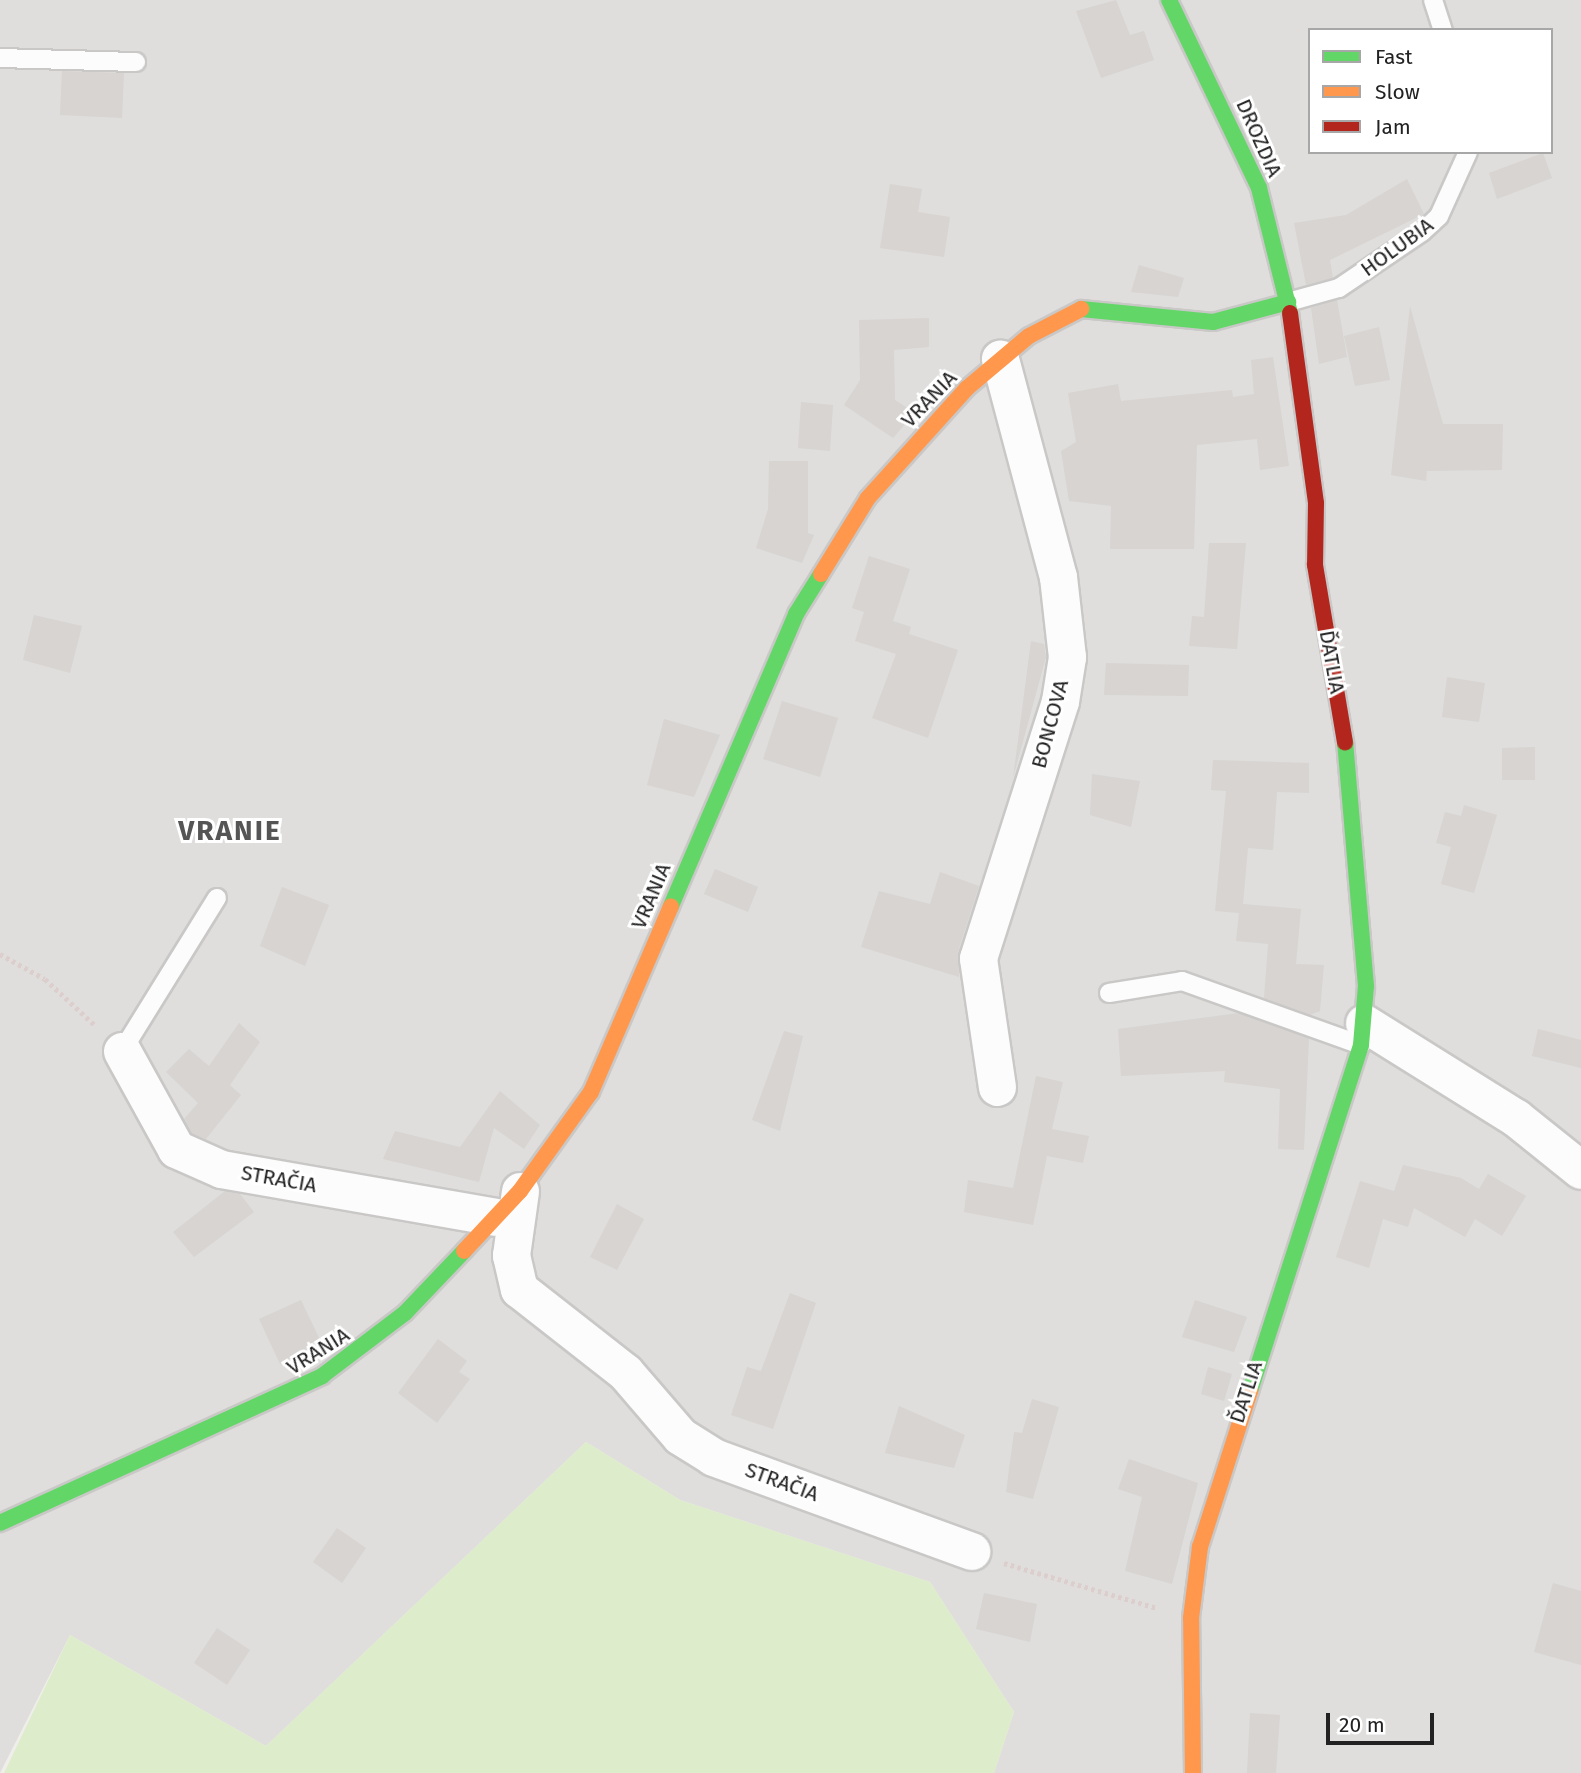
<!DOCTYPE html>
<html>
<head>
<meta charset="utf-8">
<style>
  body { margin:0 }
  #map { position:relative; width:1581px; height:1773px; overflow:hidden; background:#f0eeeb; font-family:"Fira Sans",sans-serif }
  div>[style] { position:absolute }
  .residential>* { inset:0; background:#dfdedc }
  .grass>* { inset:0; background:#ddeccb }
  .building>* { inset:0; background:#d7d4d2 }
  .path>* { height:4.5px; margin-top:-2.25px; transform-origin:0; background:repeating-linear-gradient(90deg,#dccecd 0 3.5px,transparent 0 7px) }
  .roads { filter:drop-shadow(2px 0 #c9c8c7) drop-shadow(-2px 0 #c9c8c7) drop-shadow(0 2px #c9c8c7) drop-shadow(0 -2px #c9c8c7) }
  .lane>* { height:18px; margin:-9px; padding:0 9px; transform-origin:9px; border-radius:9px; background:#fdfcfc }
  .street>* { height:37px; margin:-18.5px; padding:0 18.5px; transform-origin:18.5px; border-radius:18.5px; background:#fdfcfc }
  .fast>* { height:16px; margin:-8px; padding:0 8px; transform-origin:8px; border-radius:8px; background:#63d668 }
  .slow>* { height:16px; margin:-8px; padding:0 8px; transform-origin:8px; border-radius:8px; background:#ff974d }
  .jam>* { height:16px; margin:-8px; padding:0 8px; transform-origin:8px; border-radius:8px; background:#b3261e }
  span { translate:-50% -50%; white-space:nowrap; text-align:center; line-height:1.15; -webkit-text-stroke:6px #fff; paint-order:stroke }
  .street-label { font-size:21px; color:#222 }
  .district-label { font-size:28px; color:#555; font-weight:700; letter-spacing:2px }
  .legend { position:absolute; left:1308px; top:28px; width:245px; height:126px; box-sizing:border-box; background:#fff; border:2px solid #a7a7a7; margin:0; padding:9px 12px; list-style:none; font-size:21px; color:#222 }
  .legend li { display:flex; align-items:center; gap:14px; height:35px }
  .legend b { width:35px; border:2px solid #a7a7a7 }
  .scale { position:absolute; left:1326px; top:1713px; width:108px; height:32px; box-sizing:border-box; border:4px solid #222; border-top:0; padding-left:9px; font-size:21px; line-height:24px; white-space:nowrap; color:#222; -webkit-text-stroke:5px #fff; paint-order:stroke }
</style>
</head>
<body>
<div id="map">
  <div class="residential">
    <i style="clip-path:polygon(evenodd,0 0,1581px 0,1581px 1773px,994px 1773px,1014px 1712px,930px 1582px,680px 1500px,586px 1442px,266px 1746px,70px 1635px,0 1773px,0 0,1310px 30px,1551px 30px,1551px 152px,1310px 152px,1310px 30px)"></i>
  </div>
  <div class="grass">
    <i style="clip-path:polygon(586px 1442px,680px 1500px,930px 1582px,1014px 1712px,994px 1773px,4px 1773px,70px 1635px,266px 1746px)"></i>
  </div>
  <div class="building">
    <i style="clip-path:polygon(1116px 0,1130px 35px,1144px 31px,1154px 60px,1101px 78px,1076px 11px)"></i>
    <i style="clip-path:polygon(62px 71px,124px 73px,122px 118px,60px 115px)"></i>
    <i style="clip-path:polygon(1543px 153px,1552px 178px,1497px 199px,1489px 173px)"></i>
    <i style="clip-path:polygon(1407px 179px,1424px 214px,1330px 260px,1333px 278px,1306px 285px,1294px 223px,1346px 215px)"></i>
    <i style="clip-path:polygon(890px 184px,922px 189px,918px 212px,950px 217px,944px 257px,880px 248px)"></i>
    <i style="clip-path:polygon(1139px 265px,1184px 278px,1178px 297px,1131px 292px)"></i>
    <i style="clip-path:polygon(1337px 300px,1347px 357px,1319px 364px,1311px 308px)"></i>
    <i style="clip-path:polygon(1410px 306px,1443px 424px,1503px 424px,1502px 470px,1427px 471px,1426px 481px,1391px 475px)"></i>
    <i style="clip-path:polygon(929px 318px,929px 347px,894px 350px,895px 400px,915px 413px,893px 438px,844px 405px,860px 380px,859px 320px)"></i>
    <i style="clip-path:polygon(1379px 327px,1390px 380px,1355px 386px,1344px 336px)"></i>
    <i style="clip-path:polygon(1273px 357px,1289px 466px,1260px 470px,1257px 439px,1197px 445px,1194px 549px,1110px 549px,1111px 506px,1069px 501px,1061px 451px,1076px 442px,1068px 393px,1118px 384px,1121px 401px,1232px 390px,1233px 397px,1254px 394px,1251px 360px)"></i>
    <i style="clip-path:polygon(801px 402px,833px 405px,830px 451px,798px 448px)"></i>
    <i style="clip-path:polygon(769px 461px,808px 461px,808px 533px,814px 535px,802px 563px,756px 548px,768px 509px)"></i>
    <i style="clip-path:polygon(1209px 543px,1246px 543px,1237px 649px,1189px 646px,1192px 616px,1204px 617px)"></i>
    <i style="clip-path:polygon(869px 556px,910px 569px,893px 621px,911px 627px,909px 634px,958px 650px,928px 738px,872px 718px,896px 654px,855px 641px,864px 612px,852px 608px)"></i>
    <i style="clip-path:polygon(34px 615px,82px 626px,70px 673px,23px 660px)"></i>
    <i style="clip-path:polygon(1031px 641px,1044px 644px,1046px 657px,1013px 778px)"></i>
    <i style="clip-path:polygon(1106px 663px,1189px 665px,1188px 696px,1104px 695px)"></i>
    <i style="clip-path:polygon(1447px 677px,1485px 683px,1479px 722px,1442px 717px)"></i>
    <i style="clip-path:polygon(782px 701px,838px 718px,820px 777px,763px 759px)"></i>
    <i style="clip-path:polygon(664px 719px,720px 735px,694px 797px,647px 785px)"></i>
    <i style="clip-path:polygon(1535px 747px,1535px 780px,1502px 780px,1502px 748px)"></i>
    <i style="clip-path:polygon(1213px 760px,1309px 763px,1309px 793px,1277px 792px,1273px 850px,1248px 848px,1243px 904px,1301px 909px,1296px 964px,1324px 965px,1320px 1011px,1310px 1015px,1264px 998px,1268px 944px,1236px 941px,1239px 913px,1215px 911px,1226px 791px,1211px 790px)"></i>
    <i style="clip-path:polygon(1092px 774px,1140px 781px,1131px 827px,1090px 815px)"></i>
    <i style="clip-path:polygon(1464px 805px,1497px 815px,1474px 893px,1441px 884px,1451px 847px,1436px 843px,1445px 812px,1461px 816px)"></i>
    <i style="clip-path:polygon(715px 869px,758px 887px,748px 912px,704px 894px)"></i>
    <i style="clip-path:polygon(940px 872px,979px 886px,958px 952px,959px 977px,861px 947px,879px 891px,930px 904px)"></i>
    <i style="clip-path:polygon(282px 887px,329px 905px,305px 966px,260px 946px)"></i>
    <i style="clip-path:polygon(1239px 1013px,1309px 1038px,1304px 1150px,1278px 1149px,1280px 1089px,1224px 1082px,1225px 1071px,1121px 1076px,1118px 1029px)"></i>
    <i style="clip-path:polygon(239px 1023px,260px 1042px,230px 1085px,241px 1095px,206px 1139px,191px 1133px,184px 1119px,198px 1103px,166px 1072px,189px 1049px,209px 1066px)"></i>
    <i style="clip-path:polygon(1538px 1029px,1581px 1040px,1581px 1068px,1532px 1056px)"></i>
    <i style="clip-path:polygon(784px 1031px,803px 1036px,780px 1131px,752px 1120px)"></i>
    <i style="clip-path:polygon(1036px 1076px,1063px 1082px,1052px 1129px,1089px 1136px,1083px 1163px,1047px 1156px,1033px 1225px,964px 1212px,968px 1180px,1013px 1188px)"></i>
    <i style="clip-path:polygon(500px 1091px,540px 1125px,524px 1149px,494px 1128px,479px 1182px,383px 1159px,395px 1131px,460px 1147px)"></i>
    <i style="clip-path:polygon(1403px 1165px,1461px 1178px,1479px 1189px,1488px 1174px,1526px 1196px,1502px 1236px,1475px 1219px,1465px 1237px,1414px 1208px,1408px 1227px,1383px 1219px,1369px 1268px,1336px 1257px,1360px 1181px,1394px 1191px)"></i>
    <i style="clip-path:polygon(225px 1191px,240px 1194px,254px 1212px,194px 1257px,173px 1232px)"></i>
    <i style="clip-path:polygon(617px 1204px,644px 1219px,617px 1270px,590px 1257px)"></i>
    <i style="clip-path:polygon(790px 1293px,816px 1303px,773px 1429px,731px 1415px,747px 1367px,761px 1371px)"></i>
    <i style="clip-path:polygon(301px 1300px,322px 1344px,280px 1364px,259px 1319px)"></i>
    <i style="clip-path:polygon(1195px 1300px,1247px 1317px,1234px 1352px,1182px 1337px)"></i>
    <i style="clip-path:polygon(438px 1339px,467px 1361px,459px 1372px,470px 1379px,437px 1423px,398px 1393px)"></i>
    <i style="clip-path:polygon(1208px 1367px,1232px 1374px,1224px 1401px,1201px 1394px)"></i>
    <i style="clip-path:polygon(1032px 1399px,1059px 1407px,1033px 1499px,1006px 1492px,1014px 1432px,1022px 1433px)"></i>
    <i style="clip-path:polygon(899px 1406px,965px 1435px,954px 1468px,885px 1453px)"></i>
    <i style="clip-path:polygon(1129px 1459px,1198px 1483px,1172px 1584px,1125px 1571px,1142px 1497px,1118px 1489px)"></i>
    <i style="clip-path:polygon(337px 1528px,366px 1548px,342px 1583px,313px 1562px)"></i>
    <i style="clip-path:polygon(1553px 1583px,1581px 1591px,1581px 1665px,1534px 1652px)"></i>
    <i style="clip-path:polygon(984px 1593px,1037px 1604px,1030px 1642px,976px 1629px)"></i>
    <i style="clip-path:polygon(217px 1628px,250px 1650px,227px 1685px,194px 1663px)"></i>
    <i style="clip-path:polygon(1250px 1713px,1280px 1715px,1276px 1773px,1247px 1773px)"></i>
  </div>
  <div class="path">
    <i style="left:0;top:954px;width:51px;rotate:29.1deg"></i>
    <i style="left:45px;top:979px;width:69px;rotate:42.7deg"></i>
    <i style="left:1004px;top:1563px;width:159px;rotate:16.4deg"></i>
  </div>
  <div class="roads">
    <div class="lane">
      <i style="left:1433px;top:0;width:32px;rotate:72deg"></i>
      <i style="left:0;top:58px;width:136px;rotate:1.7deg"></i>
      <i style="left:1288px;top:302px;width:53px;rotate:-15.4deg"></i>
      <i style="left:1339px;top:288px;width:100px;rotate:-34deg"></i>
      <i style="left:1422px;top:232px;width:23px;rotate:-43deg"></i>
      <i style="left:1439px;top:216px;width:70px;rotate:-65.6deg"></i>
      <i style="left:1109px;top:993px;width:74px;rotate:-9.3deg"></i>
      <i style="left:1182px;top:981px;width:190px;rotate:19.7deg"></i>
      <i style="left:122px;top:1051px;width:180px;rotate:-58.2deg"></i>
    </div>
    <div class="street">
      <i style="left:1364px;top:1023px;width:179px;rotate:32deg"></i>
      <i style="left:1516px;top:1118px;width:83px;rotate:38.7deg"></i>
      <i style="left:122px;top:1051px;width:112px;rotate:61.1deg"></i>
      <i style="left:176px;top:1149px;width:49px;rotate:24deg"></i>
      <i style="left:221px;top:1169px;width:278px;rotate:9.9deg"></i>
      <i style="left:997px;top:1087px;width:130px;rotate:-98.4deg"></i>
      <i style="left:978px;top:958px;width:270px;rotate:-72.3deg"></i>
      <i style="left:1060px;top:701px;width:45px;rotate:-81deg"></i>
      <i style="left:1067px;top:657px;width:81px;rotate:-96.4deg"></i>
      <i style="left:1058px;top:577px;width:226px;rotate:-104.9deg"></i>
      <i style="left:520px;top:1191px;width:65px;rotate:98deg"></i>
      <i style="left:511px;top:1255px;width:35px;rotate:77deg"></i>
      <i style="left:519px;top:1289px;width:135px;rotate:38.1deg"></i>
      <i style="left:625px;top:1372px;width:84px;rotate:49.3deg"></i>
      <i style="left:680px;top:1436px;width:39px;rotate:32deg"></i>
      <i style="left:713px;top:1457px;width:275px;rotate:20deg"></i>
    </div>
    <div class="fast">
      <i style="left:1169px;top:0;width:208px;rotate:64.4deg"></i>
      <i style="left:1259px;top:188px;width:129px;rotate:76.1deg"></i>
      <i style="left:1081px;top:309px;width:133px;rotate:5.6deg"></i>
      <i style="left:1213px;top:322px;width:78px;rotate:-14.9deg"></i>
      <i style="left:671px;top:906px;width:318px;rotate:-66.8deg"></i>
      <i style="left:796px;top:614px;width:47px;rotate:-58deg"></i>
      <i style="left:1250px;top:1391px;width:363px;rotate:-72.2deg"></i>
      <i style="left:1361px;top:1045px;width:59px;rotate:-85.2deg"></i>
      <i style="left:1366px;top:986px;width:245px;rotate:-94.9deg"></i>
      <i style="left:0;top:1523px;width:354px;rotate:-24.5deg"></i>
      <i style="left:322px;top:1376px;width:104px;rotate:-37.2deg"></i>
      <i style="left:405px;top:1313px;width:86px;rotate:-46.4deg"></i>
    </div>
    <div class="slow">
      <i style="left:821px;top:574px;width:89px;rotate:-58.3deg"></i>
      <i style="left:868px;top:498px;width:147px;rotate:-48deg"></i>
      <i style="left:966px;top:389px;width:82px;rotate:-40.1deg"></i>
      <i style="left:1029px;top:336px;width:59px;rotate:-27.4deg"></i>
      <i style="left:464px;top:1251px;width:82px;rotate:-47deg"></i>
      <i style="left:520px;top:1191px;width:122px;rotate:-54.4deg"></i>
      <i style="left:591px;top:1092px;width:202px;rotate:-66.7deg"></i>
      <i style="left:1193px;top:1773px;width:155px;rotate:-90.7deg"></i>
      <i style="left:1191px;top:1618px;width:72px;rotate:-82.8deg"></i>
      <i style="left:1200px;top:1547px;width:164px;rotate:-72.2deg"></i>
    </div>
    <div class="jam">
      <i style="left:1290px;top:313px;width:192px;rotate:82.2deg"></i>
      <i style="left:1316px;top:503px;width:62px;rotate:90.9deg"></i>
      <i style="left:1315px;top:565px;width:180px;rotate:80.4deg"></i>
    </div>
  </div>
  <div class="street-label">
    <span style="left:1259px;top:138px;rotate:66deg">DROZDIA</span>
    <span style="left:1397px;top:247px;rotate:-36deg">HOLUBIA</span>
    <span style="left:929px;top:399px;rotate:-46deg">VRANIA</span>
    <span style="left:1332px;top:662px;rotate:80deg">ĎATLIA</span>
    <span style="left:1050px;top:724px;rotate:-75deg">BONCOVA</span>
    <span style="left:651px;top:896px;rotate:-67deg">VRANIA</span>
    <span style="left:279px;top:1179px;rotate:10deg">STRAČIA</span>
    <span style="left:318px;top:1351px;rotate:-32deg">VRANIA</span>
    <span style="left:1246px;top:1392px;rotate:-72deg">ĎATLIA</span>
    <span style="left:782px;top:1482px;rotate:20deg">STRAČIA</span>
  </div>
  <div class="district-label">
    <span style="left:230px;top:831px">VRANIE</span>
  </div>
  <ul class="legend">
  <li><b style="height:9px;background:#63d668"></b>Fast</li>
  <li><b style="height:9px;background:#ff974d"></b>Slow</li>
  <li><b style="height:9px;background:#b3261e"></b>Jam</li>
  </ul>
  <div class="scale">20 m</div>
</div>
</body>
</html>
